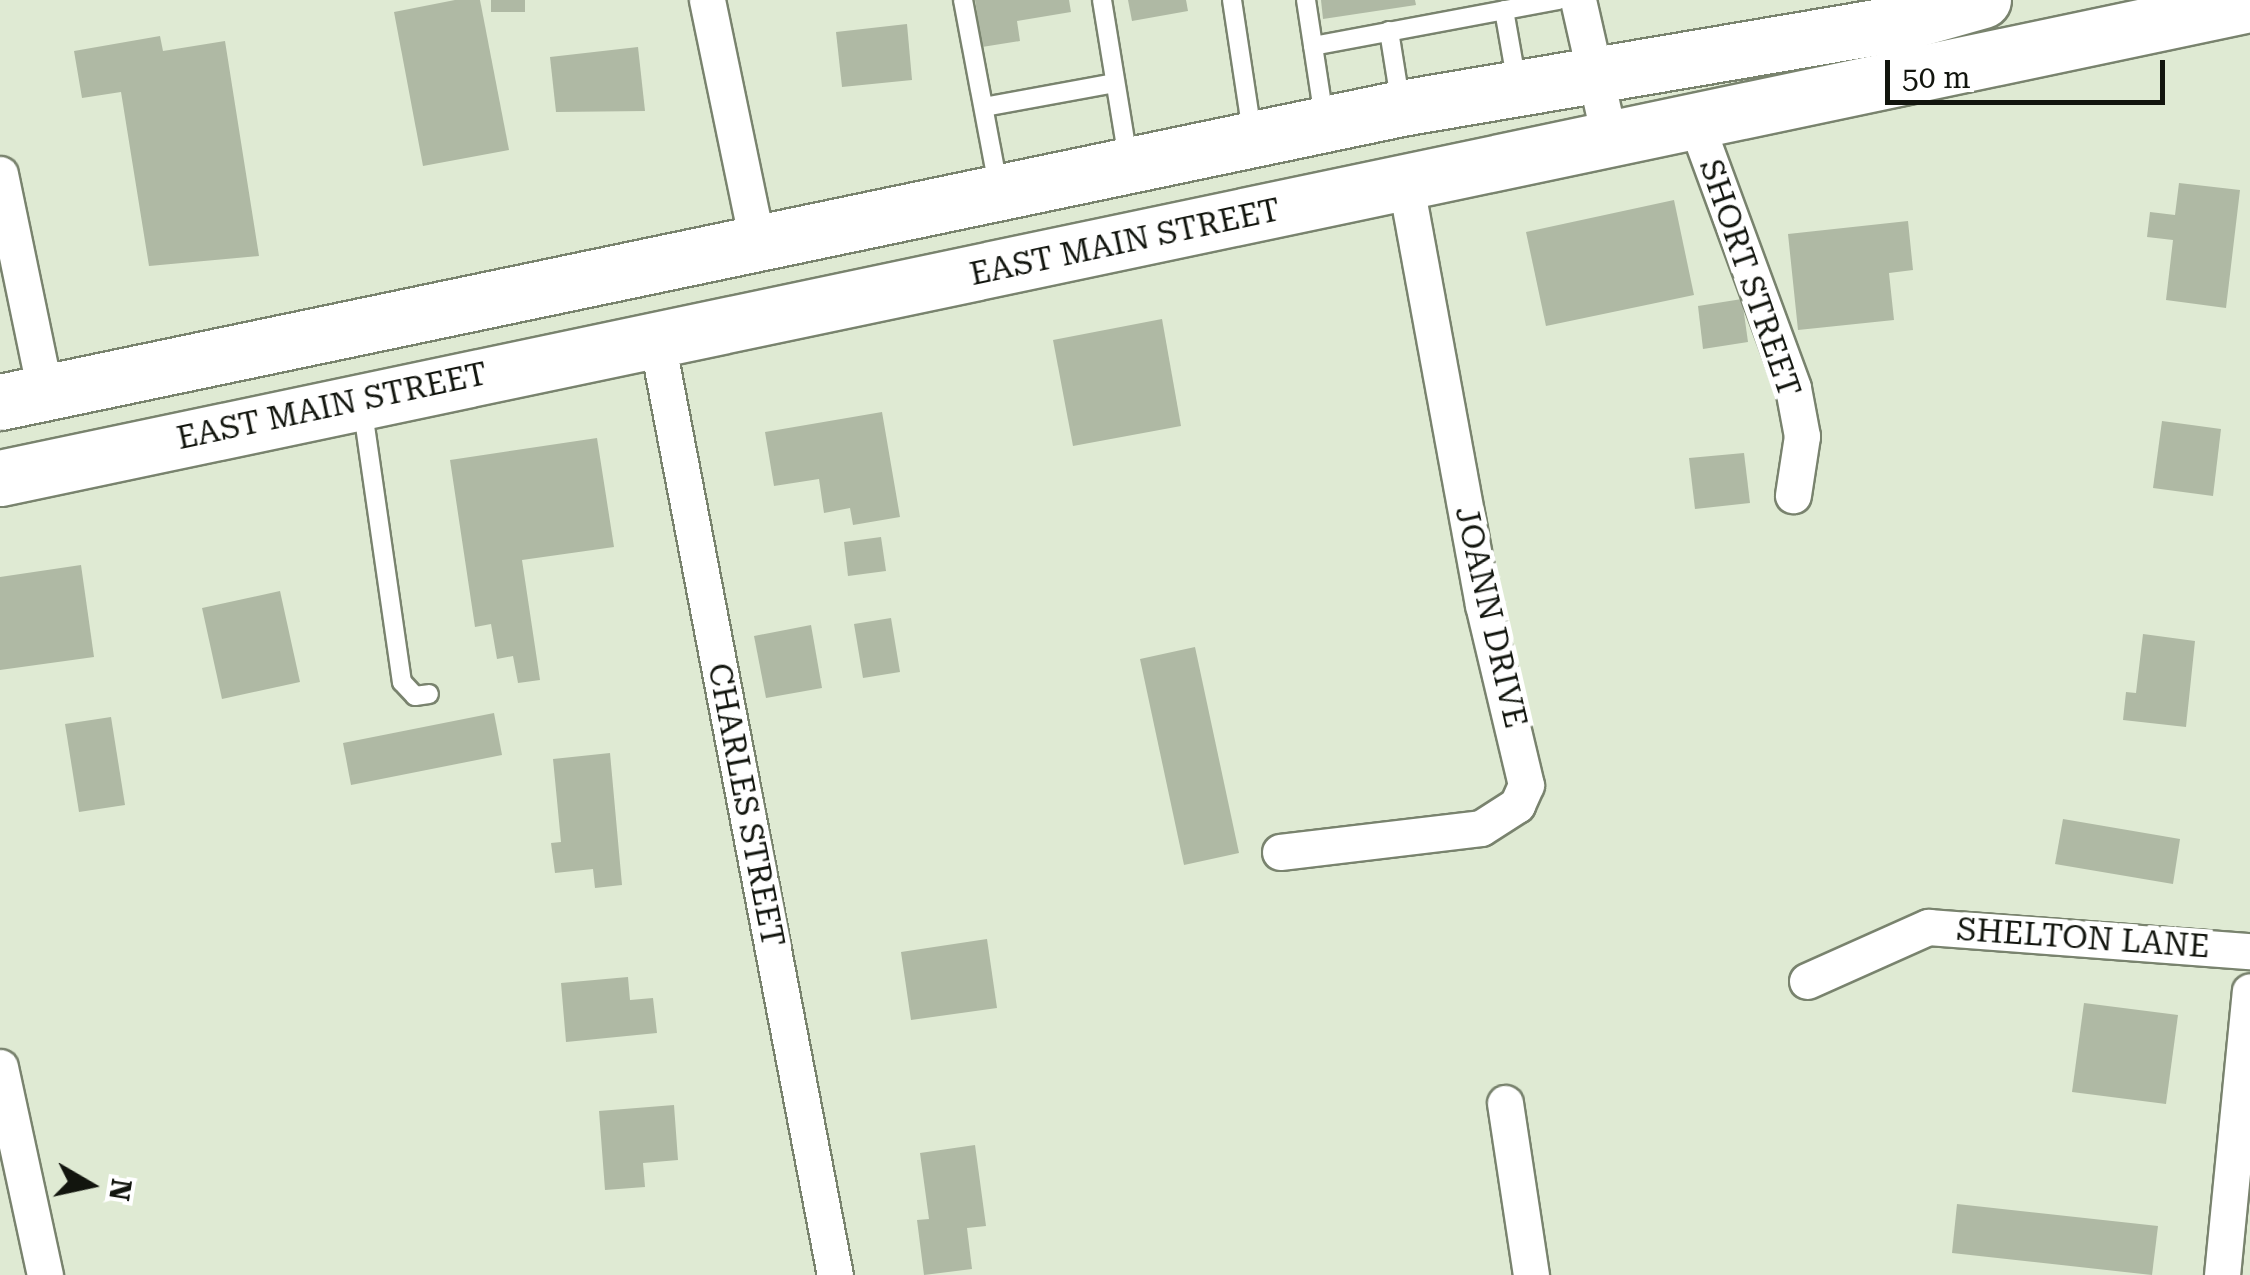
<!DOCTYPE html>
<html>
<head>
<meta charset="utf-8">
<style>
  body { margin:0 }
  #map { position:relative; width:2250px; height:1275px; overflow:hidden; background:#dfead3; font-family:"Roboto Serif",serif }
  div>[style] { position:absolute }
  .building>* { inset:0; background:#afb9a4 }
  .roads { filter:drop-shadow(2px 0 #79836e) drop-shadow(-2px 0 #79836e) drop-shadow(0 2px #79836e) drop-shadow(0 -2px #79836e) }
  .service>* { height:18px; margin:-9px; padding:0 9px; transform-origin:9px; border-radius:9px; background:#fff }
  .minor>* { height:35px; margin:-17.5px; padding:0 17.5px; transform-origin:17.5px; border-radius:17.5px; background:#fff }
  .primary>* { height:55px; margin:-27.5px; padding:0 27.5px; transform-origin:27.5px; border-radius:27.5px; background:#fff }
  span { translate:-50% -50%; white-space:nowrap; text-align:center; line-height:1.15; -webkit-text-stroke:10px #fff; paint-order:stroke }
  .street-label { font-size:32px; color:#12150e }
  .north { position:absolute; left:40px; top:1135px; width:100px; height:100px; -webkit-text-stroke:8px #fff; paint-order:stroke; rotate:99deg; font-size:28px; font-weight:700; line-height:40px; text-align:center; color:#12150e }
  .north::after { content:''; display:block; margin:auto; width:35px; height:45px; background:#12150e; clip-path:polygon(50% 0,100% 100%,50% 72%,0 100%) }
  .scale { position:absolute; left:1885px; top:60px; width:280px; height:45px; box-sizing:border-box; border:5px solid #12150e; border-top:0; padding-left:12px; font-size:30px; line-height:35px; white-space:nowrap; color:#12150e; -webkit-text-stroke:8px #fff; paint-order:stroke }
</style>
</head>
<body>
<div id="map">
  <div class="building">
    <i style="clip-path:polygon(455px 0,480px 0,509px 150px,423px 166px,394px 12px)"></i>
    <i style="clip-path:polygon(491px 0,525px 0,525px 12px,491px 12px)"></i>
    <i style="clip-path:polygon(975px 0,1069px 0,1071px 12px,1017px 21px,1020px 41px,982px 47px)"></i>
    <i style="clip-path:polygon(1128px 0,1186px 0,1188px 11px,1132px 21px)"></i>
    <i style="clip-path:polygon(1321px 0,1415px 0,1416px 5px,1323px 19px)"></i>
    <i style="clip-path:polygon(907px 24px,912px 80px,842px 87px,836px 32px)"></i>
    <i style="clip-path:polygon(160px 36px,163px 51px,225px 41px,259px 256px,149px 266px,121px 92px,82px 98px,74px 51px)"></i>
    <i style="clip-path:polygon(638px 47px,645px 111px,556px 112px,550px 57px)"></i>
    <i style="clip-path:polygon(2179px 183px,2240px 190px,2226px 308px,2166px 300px,2173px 240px,2147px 237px,2150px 212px,2175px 215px)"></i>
    <i style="clip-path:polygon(1674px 200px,1694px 295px,1546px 326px,1526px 232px)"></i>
    <i style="clip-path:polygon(1908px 221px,1913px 270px,1889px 273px,1894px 320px,1798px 330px,1788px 234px)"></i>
    <i style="clip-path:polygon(1742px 299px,1748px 342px,1703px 349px,1698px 306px)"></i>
    <i style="clip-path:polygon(1162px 319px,1181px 426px,1073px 446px,1053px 340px)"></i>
    <i style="clip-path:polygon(882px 412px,900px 517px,853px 525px,850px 508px,824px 513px,819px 479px,774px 486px,765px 432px)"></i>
    <i style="clip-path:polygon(2162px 421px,2221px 429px,2213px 496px,2153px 488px)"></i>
    <i style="clip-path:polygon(597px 438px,614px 547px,522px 560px,540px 680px,518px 683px,513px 656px,497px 659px,491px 624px,475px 627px,450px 460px)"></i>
    <i style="clip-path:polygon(1744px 453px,1750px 503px,1695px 509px,1689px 458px)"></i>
    <i style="clip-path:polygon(881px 537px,886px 571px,848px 576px,844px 542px)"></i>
    <i style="clip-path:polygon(81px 565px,94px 657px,0 670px,0 577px)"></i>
    <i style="clip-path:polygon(280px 591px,300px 682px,222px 699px,202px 608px)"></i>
    <i style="clip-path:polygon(891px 618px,900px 672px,863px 678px,854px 624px)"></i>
    <i style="clip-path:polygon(811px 625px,822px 688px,766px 698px,754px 636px)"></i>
    <i style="clip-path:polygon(2143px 634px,2195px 641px,2186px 727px,2123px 720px,2126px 692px,2136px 693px)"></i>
    <i style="clip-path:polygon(1195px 647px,1239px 853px,1184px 865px,1140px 659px)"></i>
    <i style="clip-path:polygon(494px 713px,502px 755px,351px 785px,343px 743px)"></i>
    <i style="clip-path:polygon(111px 717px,125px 805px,79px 812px,65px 724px)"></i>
    <i style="clip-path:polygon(610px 753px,622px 885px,595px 888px,593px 869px,555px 873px,551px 843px,561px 842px,553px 759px)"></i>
    <i style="clip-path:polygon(2063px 819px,2180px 839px,2173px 884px,2055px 864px)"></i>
    <i style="clip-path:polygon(987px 939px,997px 1008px,911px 1020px,901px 952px)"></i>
    <i style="clip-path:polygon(628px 977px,630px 1000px,653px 998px,657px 1033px,566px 1042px,561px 983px)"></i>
    <i style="clip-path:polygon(2084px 1003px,2178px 1015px,2166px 1104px,2072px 1092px)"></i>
    <i style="clip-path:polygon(674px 1105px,678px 1160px,643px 1163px,645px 1187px,605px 1190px,599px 1111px)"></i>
    <i style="clip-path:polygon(975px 1145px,986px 1226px,967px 1228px,972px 1269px,924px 1275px,917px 1220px,929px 1219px,920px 1153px)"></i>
    <i style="clip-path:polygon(1957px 1204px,2158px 1226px,2152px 1275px,1952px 1253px)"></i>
  </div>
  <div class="roads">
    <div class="service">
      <i style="left:963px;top:0;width:189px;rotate:79.3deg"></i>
      <i style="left:1102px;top:0;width:161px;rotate:80.7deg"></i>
      <i style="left:1232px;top:0;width:134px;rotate:81.4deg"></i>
      <i style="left:1306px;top:0;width:119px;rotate:81.3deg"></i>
      <i style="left:1504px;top:10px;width:75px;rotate:80deg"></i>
      <i style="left:1389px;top:31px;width:70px;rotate:80.9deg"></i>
      <i style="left:1313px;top:46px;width:250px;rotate:-10.6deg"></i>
      <i style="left:984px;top:107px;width:133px;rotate:-10.4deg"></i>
      <i style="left:362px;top:405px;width:280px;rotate:81.8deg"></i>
      <i style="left:402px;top:682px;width:19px;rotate:47deg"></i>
      <i style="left:415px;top:696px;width:14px;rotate:-8deg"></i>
    </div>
    <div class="minor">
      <i style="left:707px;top:0;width:246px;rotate:78.3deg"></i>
      <i style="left:1578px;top:0;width:145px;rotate:77.2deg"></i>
      <i style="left:1695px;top:121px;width:284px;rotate:69.8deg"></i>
      <i style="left:1793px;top:388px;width:49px;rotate:79.4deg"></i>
      <i style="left:1802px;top:436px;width:60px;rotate:98.7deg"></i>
      <i style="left:0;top:174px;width:223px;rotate:78.3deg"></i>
      <i style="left:656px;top:336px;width:956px;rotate:79.21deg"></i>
      <i style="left:1280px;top:852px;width:202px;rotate:-6.8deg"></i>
      <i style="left:1481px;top:828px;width:43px;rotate:-32.6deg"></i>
      <i style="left:1517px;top:805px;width:22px;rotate:-66deg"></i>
      <i style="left:1526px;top:785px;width:185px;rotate:-103.4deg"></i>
      <i style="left:1483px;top:605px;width:428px;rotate:-100.4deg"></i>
      <i style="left:1807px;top:981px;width:133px;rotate:-24.1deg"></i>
      <i style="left:1928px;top:927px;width:323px;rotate:4.3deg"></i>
      <i style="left:0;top:1067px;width:213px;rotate:77.8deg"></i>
      <i style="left:1505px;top:1103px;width:174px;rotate:81.4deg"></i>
      <i style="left:2222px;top:1275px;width:285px;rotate:-84.4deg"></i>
    </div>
    <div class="primary">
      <i style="left:0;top:402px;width:1432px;rotate:-11.85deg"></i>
      <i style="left:1401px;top:108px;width:511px;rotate:-9.68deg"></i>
      <i style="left:1905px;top:22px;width:81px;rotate:-15.8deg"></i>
      <i style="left:0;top:478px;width:2299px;rotate:-11.9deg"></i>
    </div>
  </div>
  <div class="street-label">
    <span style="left:1125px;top:242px;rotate:-12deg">EAST MAIN STREET</span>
    <span style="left:1750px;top:278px;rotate:71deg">SHORT STREET</span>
    <span style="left:332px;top:406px;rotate:-12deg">EAST MAIN STREET</span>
    <span style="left:1491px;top:617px;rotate:77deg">JOANN DRIVE</span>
    <span style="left:746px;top:805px;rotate:79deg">CHARLES STREET</span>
    <span style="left:2083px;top:938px;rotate:4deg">SHELTON LANE</span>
  </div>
  <div class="north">N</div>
  <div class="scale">50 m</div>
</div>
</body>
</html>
